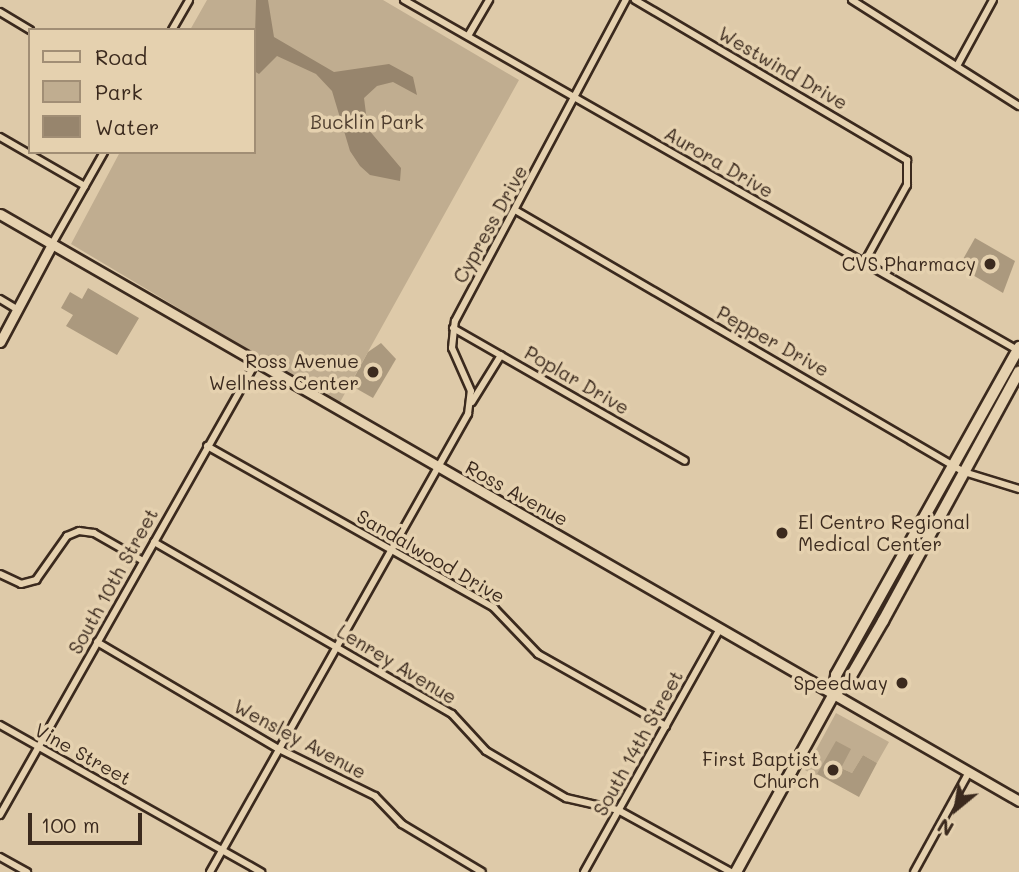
<!DOCTYPE html>
<html>
<head>
<meta charset="utf-8">
<style>
  body { margin:0 }
  #map { position:relative; width:1019px; height:872px; overflow:hidden; background:#decaa9; font-family:Mali,sans-serif }
  div>[style] { position:absolute }
  .green>* { inset:0; background:#c0ad90 }
  .water>* { inset:0; background:#97856d }
  .building>* { inset:0; background:#ab997e }
  .roads { filter:drop-shadow(2px 0 #3b2a1e) drop-shadow(-2px 0 #3b2a1e) drop-shadow(0 2px #3b2a1e) drop-shadow(0 -2px #3b2a1e) }
  .street>* { height:6px; margin:-3px; padding:0 3px; transform-origin:3px; border-radius:3px; background:#e5d1af }
  .secondary>* { height:9px; margin:-4.5px; padding:0 4.5px; transform-origin:4.5px; border-radius:4.5px; background:#e5d1af }
  .highway>* { height:10px; margin:-5px; padding:0 5px; transform-origin:5px; border-radius:5px; background:#e5d1af }
  .dots>* { width:19px; height:19px; translate:-50% -50%; box-sizing:border-box; border:4px solid #e5d1af; border-radius:50% }
  span { translate:-50% -50%; white-space:nowrap; text-align:center; line-height:1.15; -webkit-text-stroke:7px #e5d1af; paint-order:stroke }
  .street-label { font-size:19px; color:#3b2a1e }
  .park-label { font-size:19px; color:#4f3e2f }
  .poi-label { font-size:19px; color:#3b2a1e }
  .right { translate:-100% -50%; text-align:right }
  .left { translate:0 -50%; text-align:left }
  .legend { position:absolute; left:28px; top:28px; width:228px; height:126px; box-sizing:border-box; background:#e5d1af; border:2px solid #a18e75; margin:0; padding:9px 12px; list-style:none; font-size:21px; color:#3b2a1e }
  .legend li { display:flex; align-items:center; gap:14px; height:35px }
  .legend b { width:35px; border:2px solid #a18e75 }
  .north { position:absolute; left:921px; top:774px; width:70px; height:70px; -webkit-text-stroke:5px #e5d1af; paint-order:stroke; rotate:210deg; font-size:19px; font-weight:700; line-height:28px; text-align:center; color:#3b2a1e }
  .north::after { content:''; display:block; margin:auto; width:24px; height:32px; background:#3b2a1e; clip-path:polygon(50% 0,100% 100%,50% 72%,0 100%) }
  .scale { position:absolute; left:28px; top:813px; width:114px; height:32px; box-sizing:border-box; border:4px solid #3b2a1e; border-top:0; padding-left:9px; font-size:21px; line-height:24px; white-space:nowrap; color:#3b2a1e; -webkit-text-stroke:5px #e5d1af; paint-order:stroke }
</style>
</head>
<body>
<div id="map">
  <div class="green">
    <i style="clip-path:polygon(207px 0,383px 0,519px 80px,339px 404px,71px 244px,120px 152px,254px 152px,254px 30px,190px 30px)"></i>
    <i style="clip-path:polygon(836px 713px,889px 742px,877px 763px,863px 755px,852px 773px,841px 768px,837px 742px,816px 777px,805px 770px)"></i>
  </div>
  <div class="water">
    <i style="clip-path:polygon(256px 0,268px 0,274px 37px,334px 72px,389px 64px,413px 77px,417px 95px,393px 82px,377px 86px,364px 98px,368px 129px,401px 168px,400px 181px,370px 175px,360px 166px,350px 151px,332px 91px,316px 74px,277px 56px,259px 74px,254px 71px)"></i>
  </div>
  <div class="building">
    <i style="clip-path:polygon(975px 238px,1015px 261px,1003px 293px,966px 271px,962px 261px)"></i>
    <i style="clip-path:polygon(88px 288px,139px 318px,117px 355px,66px 326px,73px 315px,61px 308px,70px 292px,82px 299px)"></i>
    <i style="clip-path:polygon(381px 343px,396px 359px,373px 398px,350px 385px,368px 352px)"></i>
    <i style="clip-path:polygon(836px 741px,851px 749px,841px 768px,852px 773px,863px 755px,877px 763px,859px 797px,817px 774px)"></i>
  </div>
  <div class="roads">
    <div class="street">
      <i style="left:404px;top:0;width:708px;rotate:29.71deg"></i>
      <i style="left:635px;top:0;width:316px;rotate:30.5deg"></i>
      <i style="left:907px;top:160px;width:25px;rotate:90deg"></i>
      <i style="left:907px;top:185px;width:89px;rotate:118.9deg"></i>
      <i style="left:852px;top:0;width:198px;rotate:32.4deg"></i>
      <i style="left:0;top:12px;width:35px;rotate:31deg"></i>
      <i style="left:172px;top:30px;width:34px;rotate:-60deg"></i>
      <i style="left:468px;top:36px;width:42px;rotate:-59.7deg"></i>
      <i style="left:957px;top:66px;width:75px;rotate:-61.4deg"></i>
      <i style="left:0;top:137px;width:98px;rotate:30deg"></i>
      <i style="left:515px;top:210px;width:520px;rotate:30.26deg"></i>
      <i style="left:964px;top:472px;width:58px;rotate:17.2deg"></i>
      <i style="left:52px;top:244px;width:106px;rotate:-60.5deg"></i>
      <i style="left:0;top:299px;width:21px;rotate:31deg"></i>
      <i style="left:453px;top:328px;width:267px;rotate:29.8deg"></i>
      <i style="left:472px;top:402px;width:55px;rotate:-58.3deg"></i>
      <i style="left:207px;top:446px;width:330px;rotate:29.4deg"></i>
      <i style="left:494px;top:608px;width:64px;rotate:46.3deg"></i>
      <i style="left:538px;top:654px;width:147px;rotate:29.4deg"></i>
      <i style="left:154px;top:542px;width:344px;rotate:30deg"></i>
      <i style="left:452px;top:714px;width:50px;rotate:47.4deg"></i>
      <i style="left:486px;top:751px;width:93px;rotate:30.4deg"></i>
      <i style="left:566px;top:798px;width:53px;rotate:13deg"></i>
      <i style="left:618px;top:810px;width:129px;rotate:28.8deg"></i>
      <i style="left:0;top:574px;width:23px;rotate:25deg"></i>
      <i style="left:21px;top:584px;width:16px;rotate:-15deg"></i>
      <i style="left:36px;top:580px;width:54px;rotate:-54.8deg"></i>
      <i style="left:67px;top:536px;width:13px;rotate:-23deg"></i>
      <i style="left:79px;top:531px;width:15px;rotate:8deg"></i>
      <i style="left:94px;top:533px;width:56px;rotate:29.7deg"></i>
      <i style="left:97px;top:642px;width:211px;rotate:30.5deg"></i>
      <i style="left:279px;top:749px;width:107px;rotate:26.1deg"></i>
      <i style="left:375px;top:796px;width:39px;rotate:46deg"></i>
      <i style="left:402px;top:824px;width:93px;rotate:31deg"></i>
      <i style="left:0;top:725px;width:300px;rotate:29.4deg"></i>
      <i style="left:0;top:815px;width:518px;rotate:-60.52deg"></i>
      <i style="left:0;top:857px;width:31px;rotate:29deg"></i>
      <i style="left:210px;top:872px;width:526px;rotate:-60.61deg"></i>
      <i style="left:468px;top:414px;width:23px;rotate:-83deg"></i>
      <i style="left:471px;top:391px;width:47px;rotate:-113.8deg"></i>
      <i style="left:452px;top:348px;width:27px;rotate:-84deg"></i>
      <i style="left:455px;top:321px;width:364px;rotate:-62deg"></i>
      <i style="left:584px;top:872px;width:278px;rotate:-60.8deg"></i>
      <i style="left:914px;top:872px;width:114px;rotate:-61.2deg"></i>
    </div>
    <div class="secondary">
      <i style="left:0;top:214px;width:1176px;rotate:29.94deg"></i>
      <i style="left:0;top:342px;width:111px;rotate:-62deg"></i>
    </div>
    <div class="highway">
      <i style="left:834px;top:694px;width:19px;rotate:-84deg"></i>
      <i style="left:836px;top:675px;width:376px;rotate:-60.8deg"></i>
      <i style="left:736px;top:872px;width:203px;rotate:-61.2deg"></i>
      <i style="left:834px;top:694px;width:17px;rotate:-40deg"></i>
      <i style="left:847px;top:683px;width:72px;rotate:-59.9deg"></i>
      <i style="left:883px;top:621px;width:284px;rotate:-61.4deg"></i>
    </div>
  </div>
  <div class="dots">
    <i style="left:990px;top:264px;background:#3b2a1e"></i>
    <i style="left:373px;top:372px;background:#3b2a1e"></i>
    <i style="left:782px;top:533px;background:#3b2a1e"></i>
    <i style="left:902px;top:683px;background:#3b2a1e"></i>
    <i style="left:833px;top:770px;background:#3b2a1e"></i>
  </div>
  <div class="street-label">
    <span style="left:783px;top:68px;rotate:30deg">Westwind Drive</span>
    <span style="left:719px;top:162px;rotate:30deg">Aurora Drive</span>
    <span style="left:490px;top:224px;rotate:-61deg">Cypress Drive</span>
    <span style="left:773px;top:341px;rotate:29deg">Pepper Drive</span>
    <span style="left:577px;top:380px;rotate:30deg">Poplar Drive</span>
    <span style="left:517px;top:493px;rotate:29deg">Ross Avenue</span>
    <span style="left:431px;top:556px;rotate:30deg">Sandalwood Drive</span>
    <span style="left:113px;top:581px;rotate:-61deg">South 10th Street</span>
    <span style="left:397px;top:664px;rotate:31deg">Lenrey Avenue</span>
    <span style="left:300px;top:739px;rotate:28deg">Wensley Avenue</span>
    <span style="left:638px;top:743px;rotate:-61deg">South 14th Street</span>
    <span style="left:83px;top:754px;rotate:29deg">Vine Street</span>
  </div>
  <div class="park-label">
    <span style="left:367px;top:122px">Bucklin Park</span>
  </div>
  <div class="poi-label">
    <span class="right" style="left:976px;top:264px">CVS Pharmacy</span>
    <span class="right" style="left:359px;top:372px">Ross Avenue<br>Wellness Center</span>
    <span class="left" style="left:798px;top:533px">El Centro Regional<br>Medical Center</span>
    <span class="right" style="left:888px;top:683px">Speedway</span>
    <span class="right" style="left:819px;top:770px">First Baptist<br>Church</span>
  </div>
  <ul class="legend">
  <li><b style="height:9px;background:#e5d1af"></b>Road</li>
  <li><b style="height:19px;background:#c0ad90"></b>Park</li>
  <li><b style="height:19px;background:#97856d"></b>Water</li>
  </ul>
  <div class="north">N</div>
  <div class="scale">100 m</div>
</div>
</body>
</html>
